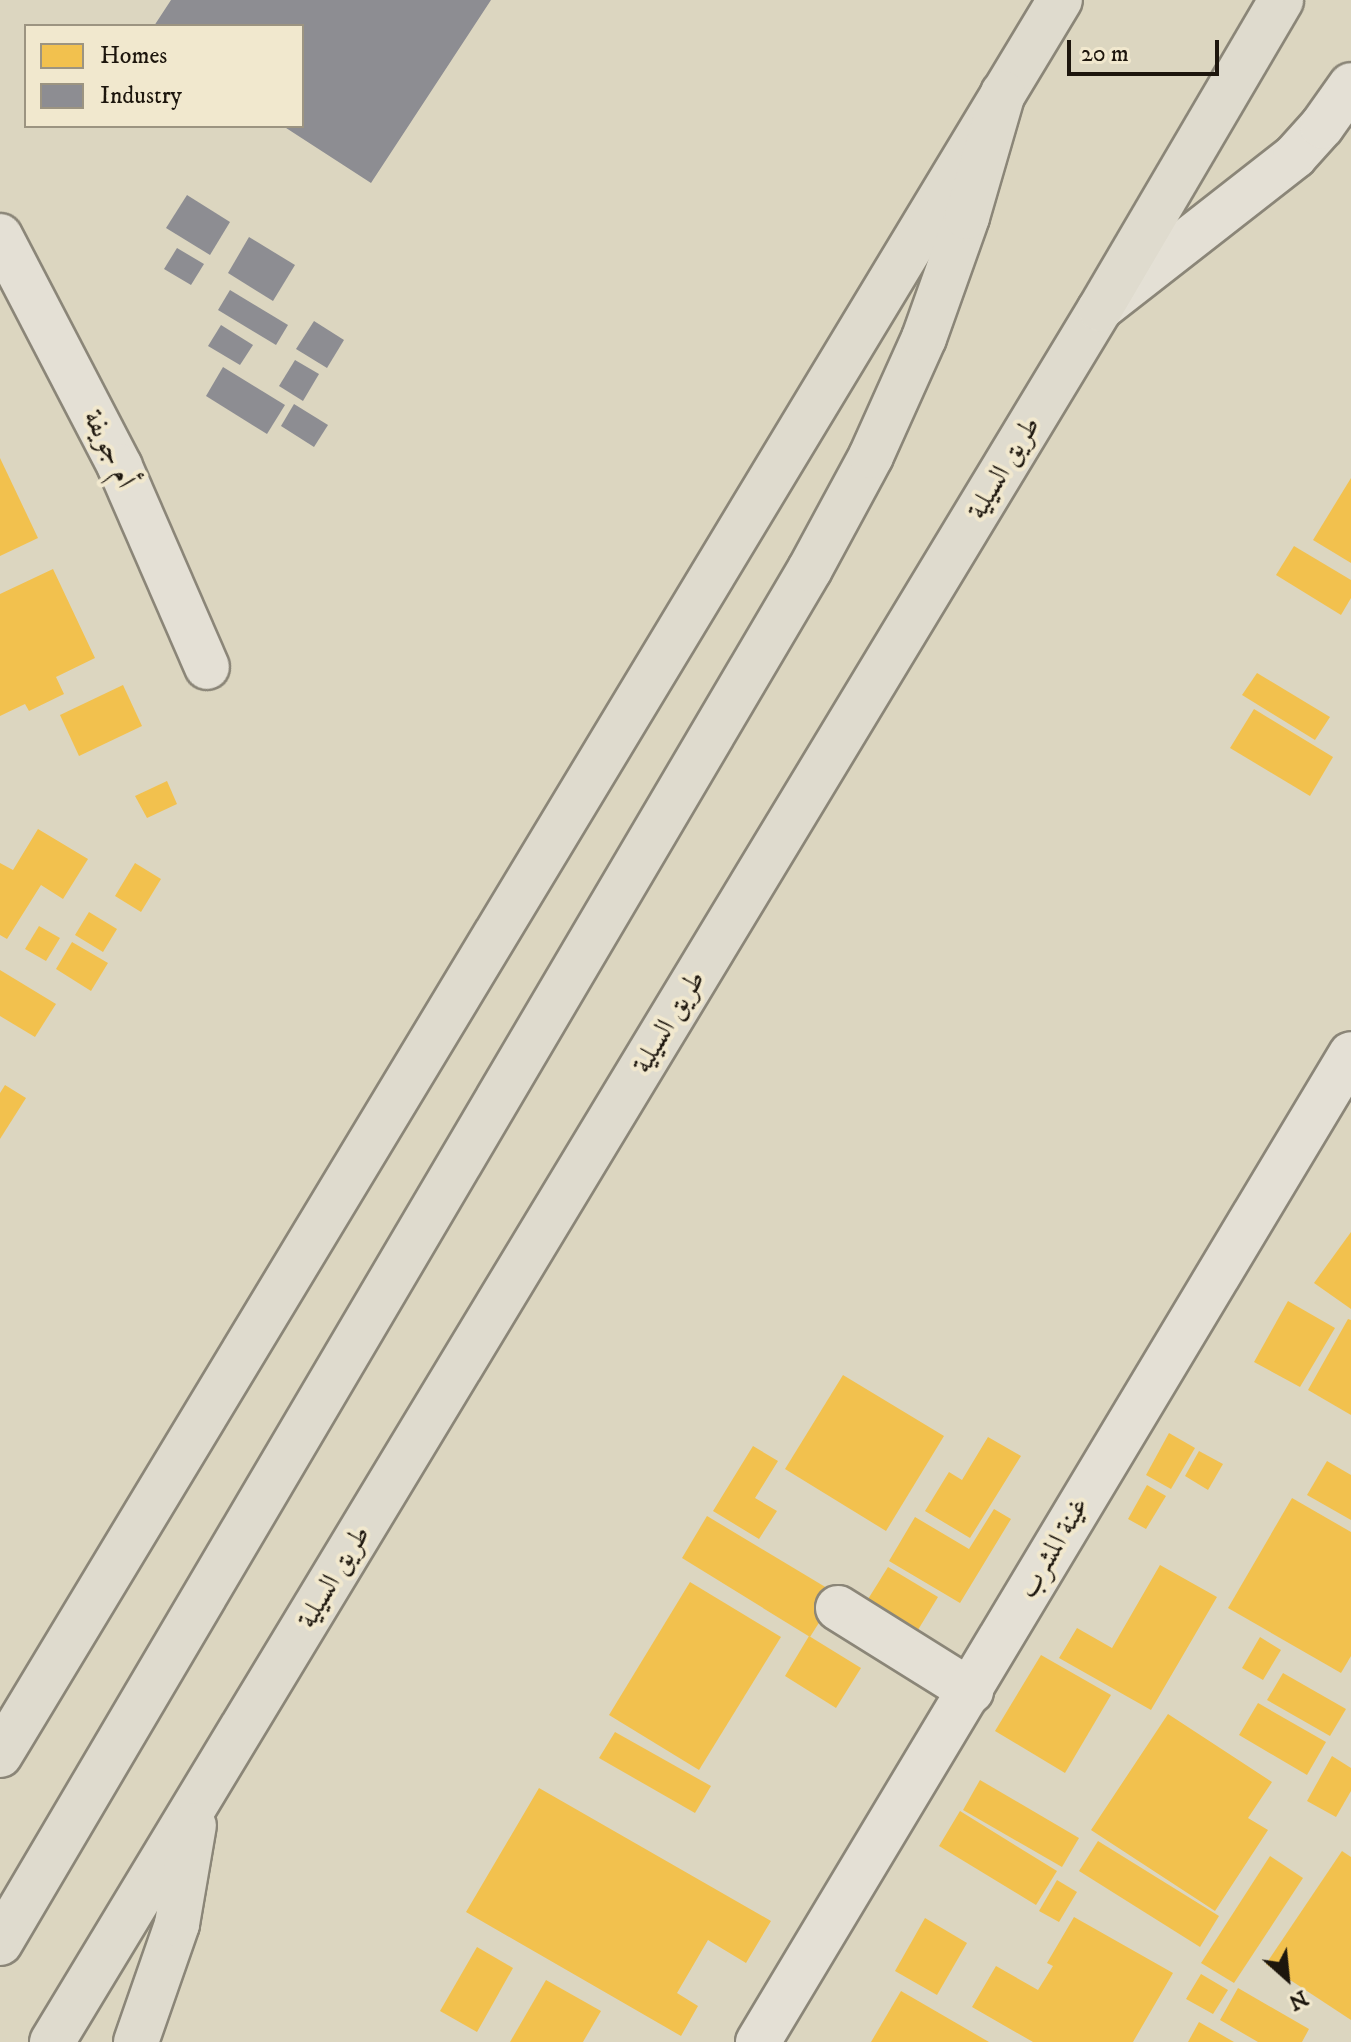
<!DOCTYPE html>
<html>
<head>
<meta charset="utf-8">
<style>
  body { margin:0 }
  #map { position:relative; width:1351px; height:2042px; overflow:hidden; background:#dcd6c0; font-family:"IM FELL DW Pica",Amiri,serif }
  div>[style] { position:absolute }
  .homes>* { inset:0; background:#f2c14e }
  .industry>* { inset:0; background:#8d8d92 }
  .roads { filter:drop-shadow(2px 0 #8b8678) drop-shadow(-2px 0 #8b8678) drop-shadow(0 2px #8b8678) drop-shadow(0 -2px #8b8678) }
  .minor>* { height:44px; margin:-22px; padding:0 22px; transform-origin:22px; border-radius:22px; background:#e4e0d5 }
  .primary>* { height:44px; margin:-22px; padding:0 22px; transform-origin:22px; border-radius:22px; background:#dfdbce }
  span { translate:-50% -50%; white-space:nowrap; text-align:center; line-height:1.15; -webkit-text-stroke:8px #f1e8ce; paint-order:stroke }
  .street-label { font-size:28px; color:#1d160d }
  .legend { position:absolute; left:24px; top:24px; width:280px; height:104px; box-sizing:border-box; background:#f1e8ce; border:2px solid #9c9481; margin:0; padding:10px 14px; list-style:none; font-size:24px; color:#1d160d }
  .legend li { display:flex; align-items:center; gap:16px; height:40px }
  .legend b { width:40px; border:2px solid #9c9481 }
  .north { position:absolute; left:1247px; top:1938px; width:80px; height:80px; -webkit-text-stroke:6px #f1e8ce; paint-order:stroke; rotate:153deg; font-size:22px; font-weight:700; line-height:32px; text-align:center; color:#1d160d }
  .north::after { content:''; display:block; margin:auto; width:28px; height:36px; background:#1d160d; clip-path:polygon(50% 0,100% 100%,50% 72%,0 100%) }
  .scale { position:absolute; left:1067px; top:40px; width:152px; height:36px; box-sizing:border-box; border:4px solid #1d160d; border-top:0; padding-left:10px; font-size:24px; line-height:28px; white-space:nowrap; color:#1d160d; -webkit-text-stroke:6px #f1e8ce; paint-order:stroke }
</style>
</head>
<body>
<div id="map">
  <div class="homes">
    <i style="clip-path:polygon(0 458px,38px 538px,0 556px)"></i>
    <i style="clip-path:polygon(1351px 478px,1351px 563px,1313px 540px)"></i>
    <i style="clip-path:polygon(1294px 546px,1351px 580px,1351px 598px,1341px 615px,1276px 575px)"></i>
    <i style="clip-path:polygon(53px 569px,95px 658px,56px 677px,64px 694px,29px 711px,25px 704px,0 716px,0 594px)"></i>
    <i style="clip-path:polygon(1257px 673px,1330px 717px,1315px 740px,1242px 695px)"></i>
    <i style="clip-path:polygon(123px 685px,142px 726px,79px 756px,60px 715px)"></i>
    <i style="clip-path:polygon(1254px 709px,1333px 757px,1310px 796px,1230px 748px)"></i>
    <i style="clip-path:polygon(167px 781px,177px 804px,147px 818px,135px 796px)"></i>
    <i style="clip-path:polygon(38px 829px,88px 859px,63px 899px,41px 885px,7px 939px,0 935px,0 863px,13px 870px)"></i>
    <i style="clip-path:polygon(135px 863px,161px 879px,141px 912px,115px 896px)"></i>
    <i style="clip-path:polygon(89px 912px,117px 929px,103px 952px,75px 935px)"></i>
    <i style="clip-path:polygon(39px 926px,60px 938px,46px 961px,25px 949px)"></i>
    <i style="clip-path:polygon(72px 942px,108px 963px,91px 991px,56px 969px)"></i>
    <i style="clip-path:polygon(0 970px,56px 1004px,35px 1037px,0 1016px)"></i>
    <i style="clip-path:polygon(5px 1085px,26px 1098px,0 1139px,0 1093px)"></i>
    <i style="clip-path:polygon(1351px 1232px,1351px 1309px,1314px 1283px)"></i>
    <i style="clip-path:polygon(1288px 1301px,1335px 1328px,1300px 1387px,1254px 1362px)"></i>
    <i style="clip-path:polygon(1348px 1319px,1351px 1320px,1351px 1415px,1308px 1390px)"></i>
    <i style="clip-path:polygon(843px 1375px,944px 1436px,886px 1531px,785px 1469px)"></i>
    <i style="clip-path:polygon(1169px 1433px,1195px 1448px,1171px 1489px,1146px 1475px)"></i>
    <i style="clip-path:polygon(988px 1437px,1021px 1456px,970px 1538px,925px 1511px,949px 1472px,962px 1480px)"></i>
    <i style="clip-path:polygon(753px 1446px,778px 1461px,755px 1498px,777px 1511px,759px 1539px,713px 1511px)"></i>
    <i style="clip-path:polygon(1199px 1451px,1223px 1464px,1208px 1490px,1185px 1476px)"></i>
    <i style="clip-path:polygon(1327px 1461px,1351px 1475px,1351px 1520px,1307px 1495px)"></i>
    <i style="clip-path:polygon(1147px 1485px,1166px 1496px,1146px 1529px,1128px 1519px)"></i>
    <i style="clip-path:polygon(1292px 1498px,1351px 1532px,1351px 1656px,1341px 1673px,1228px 1608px)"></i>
    <i style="clip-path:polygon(994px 1509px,1011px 1519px,960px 1603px,889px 1561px,915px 1517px,969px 1549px)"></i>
    <i style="clip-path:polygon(707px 1516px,837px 1594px,810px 1637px,682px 1558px)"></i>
    <i style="clip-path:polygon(1160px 1565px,1217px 1597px,1151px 1710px,1059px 1658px,1077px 1628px,1112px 1648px)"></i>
    <i style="clip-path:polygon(888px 1567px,938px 1597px,910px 1643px,860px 1612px)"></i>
    <i style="clip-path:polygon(690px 1582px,781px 1637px,699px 1770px,609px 1715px)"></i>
    <i style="clip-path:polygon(809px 1636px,861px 1668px,836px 1708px,785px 1676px)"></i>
    <i style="clip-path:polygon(1260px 1637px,1281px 1650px,1263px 1680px,1242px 1668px)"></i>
    <i style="clip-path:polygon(1041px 1655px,1111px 1695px,1065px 1773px,995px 1731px)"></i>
    <i style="clip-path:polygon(1283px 1673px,1346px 1709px,1330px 1736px,1267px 1700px)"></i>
    <i style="clip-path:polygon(1258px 1703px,1326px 1742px,1307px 1775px,1239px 1735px)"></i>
    <i style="clip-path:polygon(1168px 1714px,1272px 1782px,1248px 1818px,1268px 1830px,1215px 1911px,1091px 1830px)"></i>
    <i style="clip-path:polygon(615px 1732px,711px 1786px,695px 1813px,599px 1758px)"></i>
    <i style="clip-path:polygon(1332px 1756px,1351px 1768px,1351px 1791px,1336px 1817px,1307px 1801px)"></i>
    <i style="clip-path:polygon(980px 1780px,1079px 1838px,1062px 1867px,963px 1810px)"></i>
    <i style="clip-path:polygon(539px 1788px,771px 1921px,746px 1963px,708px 1940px,677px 1993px,698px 2006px,681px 2036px,466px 1912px)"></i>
    <i style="clip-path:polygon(960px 1811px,1057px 1871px,1036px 1905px,939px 1846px)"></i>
    <i style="clip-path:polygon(1098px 1841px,1219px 1916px,1200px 1947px,1079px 1871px)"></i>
    <i style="clip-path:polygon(1342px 1851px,1351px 1857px,1351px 2020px,1266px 1964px)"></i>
    <i style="clip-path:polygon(1270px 1856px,1303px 1878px,1234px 1983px,1201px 1963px)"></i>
    <i style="clip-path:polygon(1057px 1880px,1077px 1892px,1059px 1922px,1039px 1911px)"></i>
    <i style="clip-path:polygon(1074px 1917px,1173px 1973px,1133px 2042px,1033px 2042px,972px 2007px,996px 1966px,1038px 1990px,1053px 1966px,1047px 1963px)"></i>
    <i style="clip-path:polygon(925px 1918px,967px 1943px,937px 1995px,895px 1971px)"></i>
    <i style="clip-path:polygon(477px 1947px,513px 1968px,477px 2032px,440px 2011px)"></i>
    <i style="clip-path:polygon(1201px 1974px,1228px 1990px,1213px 2014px,1186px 1999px)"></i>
    <i style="clip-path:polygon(546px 1980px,601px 2011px,583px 2042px,510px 2042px)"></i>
    <i style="clip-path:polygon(1238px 1988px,1309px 2029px,1302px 2042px,1258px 2042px,1220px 2020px)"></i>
    <i style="clip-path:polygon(901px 1991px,989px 2042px,871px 2042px)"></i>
    <i style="clip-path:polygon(1199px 2022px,1234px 2042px,1188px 2042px)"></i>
  </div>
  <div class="industry">
    <i style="clip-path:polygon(171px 0,491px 0,371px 183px,283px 126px,302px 126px,302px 26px,154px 26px)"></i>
    <i style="clip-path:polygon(187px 195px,230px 222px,210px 255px,166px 228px)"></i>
    <i style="clip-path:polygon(249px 237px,295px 265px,273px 301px,228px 273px)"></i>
    <i style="clip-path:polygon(177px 248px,204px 264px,191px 285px,164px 269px)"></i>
    <i style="clip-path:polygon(230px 290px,288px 325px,276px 345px,218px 310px)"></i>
    <i style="clip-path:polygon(314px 321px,344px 340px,327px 368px,296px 349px)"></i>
    <i style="clip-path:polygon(221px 325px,253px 345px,240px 365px,208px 346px)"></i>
    <i style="clip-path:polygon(295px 360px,319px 374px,303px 401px,279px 386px)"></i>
    <i style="clip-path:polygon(223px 367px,285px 405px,267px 434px,206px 396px)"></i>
    <i style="clip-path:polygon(294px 404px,328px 425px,314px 447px,281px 426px)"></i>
  </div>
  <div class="roads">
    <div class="minor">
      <i style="left:0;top:236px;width:260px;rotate:62.5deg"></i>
      <i style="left:120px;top:467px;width:218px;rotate:66.5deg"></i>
      <i style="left:1102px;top:307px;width:245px;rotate:-38deg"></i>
      <i style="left:1295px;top:156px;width:40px;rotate:-48deg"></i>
      <i style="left:1322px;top:126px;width:50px;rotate:-54.7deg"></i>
      <i style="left:838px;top:1608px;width:157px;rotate:32deg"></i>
      <i style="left:758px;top:2042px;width:1152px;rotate:-59.03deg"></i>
    </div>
    <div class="primary">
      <i style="left:0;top:1755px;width:2050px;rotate:-58.87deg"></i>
      <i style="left:0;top:1943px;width:1595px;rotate:-59.48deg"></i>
      <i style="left:810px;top:569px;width:128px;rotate:-61.6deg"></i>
      <i style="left:871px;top:456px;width:129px;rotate:-65.8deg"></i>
      <i style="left:924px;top:338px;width:128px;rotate:-70.4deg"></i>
      <i style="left:967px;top:217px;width:129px;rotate:-73.8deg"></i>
      <i style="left:52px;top:2042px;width:2025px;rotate:-58.84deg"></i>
      <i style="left:1100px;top:309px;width:358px;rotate:-59.6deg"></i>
      <i style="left:136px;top:2042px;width:125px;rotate:-70.8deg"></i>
      <i style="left:177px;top:1924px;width:100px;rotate:-80.3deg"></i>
    </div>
  </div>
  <div class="street-label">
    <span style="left:109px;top:449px;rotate:64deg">أم جويفة</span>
    <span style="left:1004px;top:468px;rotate:-59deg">طريق السيلية</span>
    <span style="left:669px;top:1022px;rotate:-59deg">طريق السيلية</span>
    <span style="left:1054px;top:1548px;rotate:-60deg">غينة المشرب</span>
    <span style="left:334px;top:1577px;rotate:-59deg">طريق السيلية</span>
  </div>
  <ul class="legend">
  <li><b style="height:22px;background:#f2c14e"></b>Homes</li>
  <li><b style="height:22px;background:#8d8d92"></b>Industry</li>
  </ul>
  <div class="north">N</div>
  <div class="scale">20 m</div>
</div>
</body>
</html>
